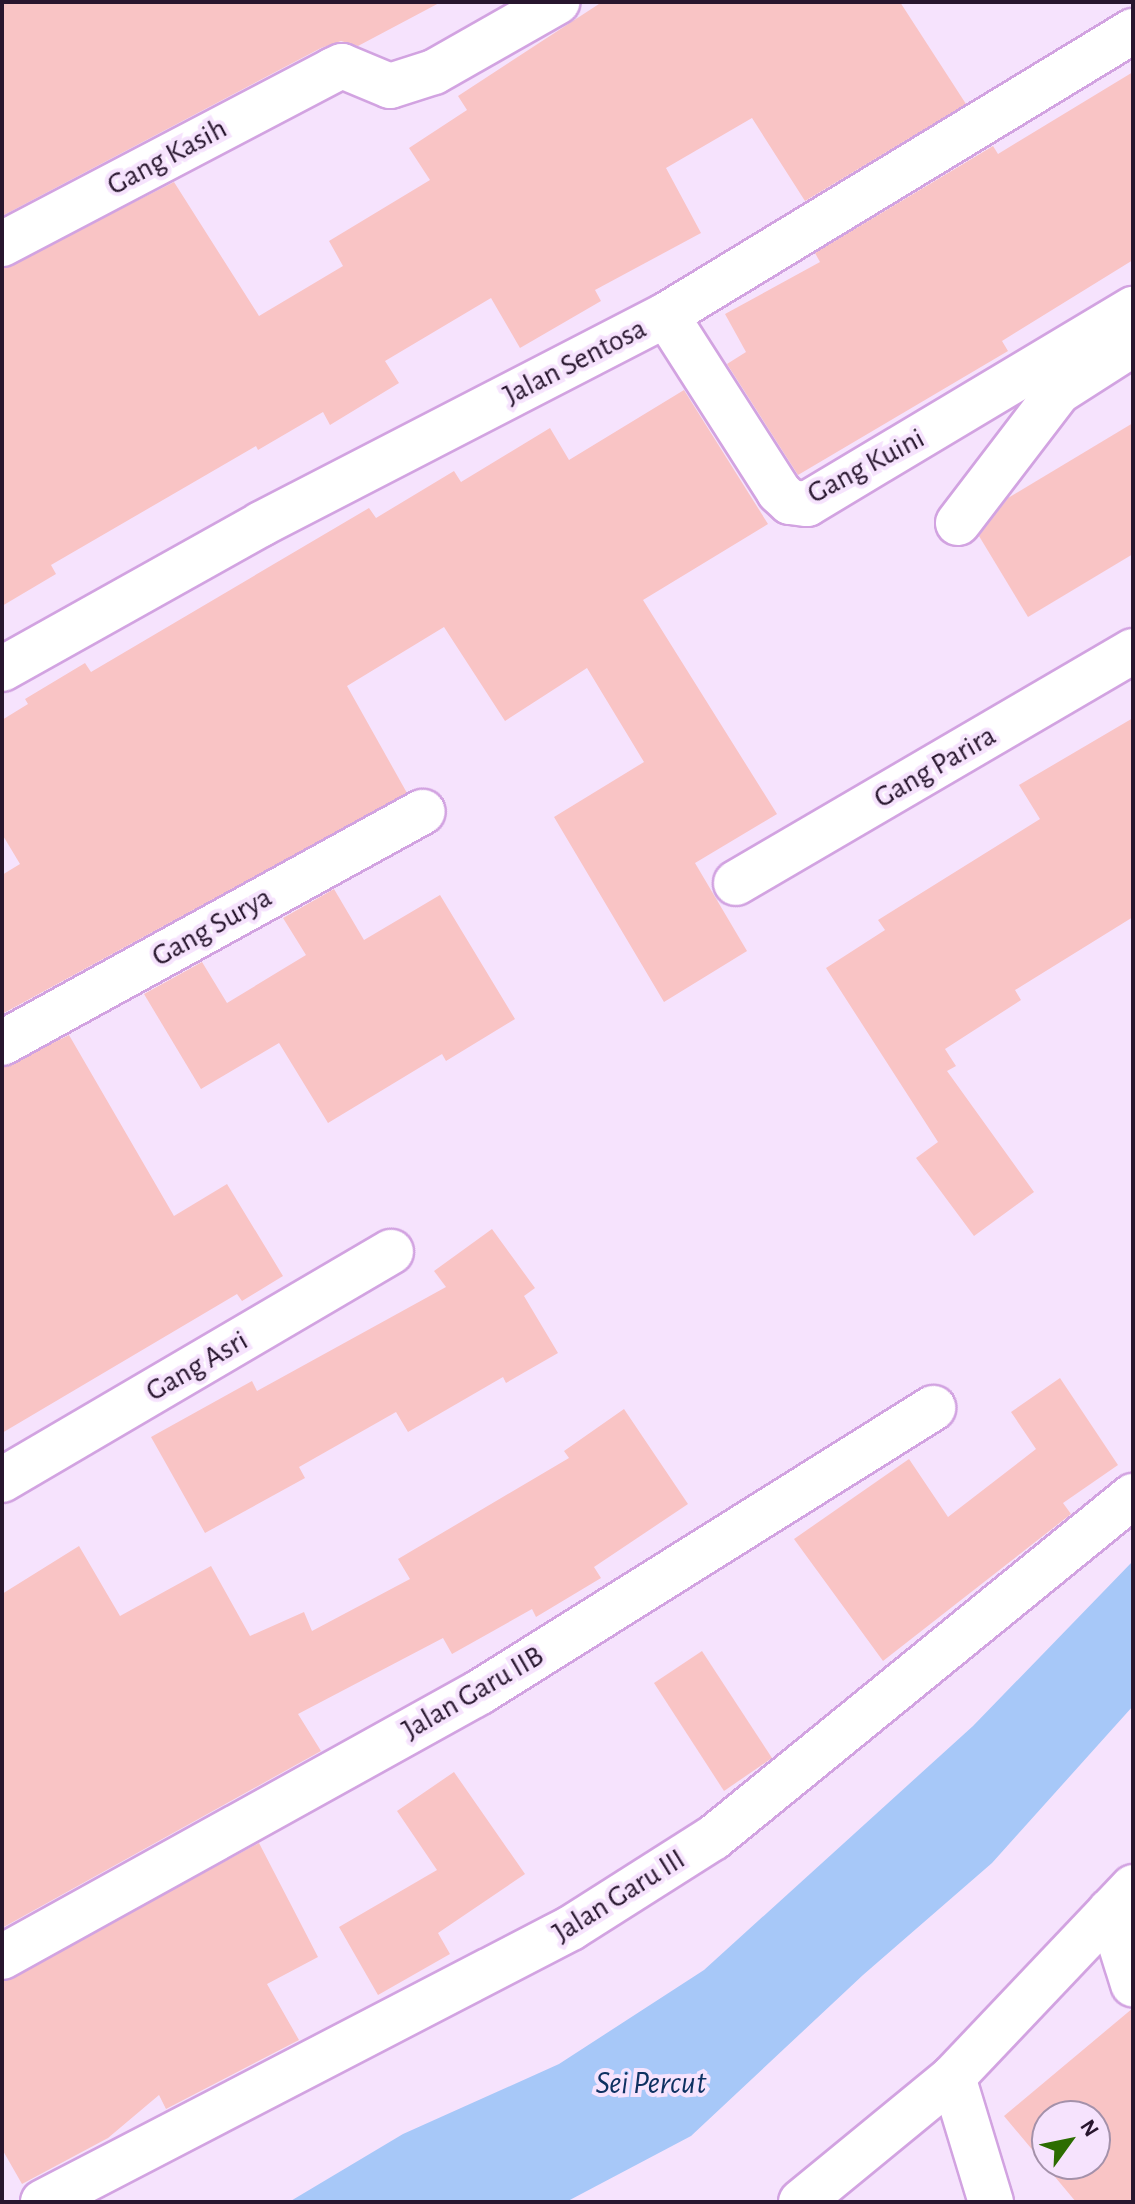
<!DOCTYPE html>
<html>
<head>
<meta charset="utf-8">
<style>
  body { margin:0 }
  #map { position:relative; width:1135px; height:2204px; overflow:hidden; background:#f6e3fd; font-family:"Alegreya Sans",sans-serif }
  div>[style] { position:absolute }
  .water>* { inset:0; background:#a7c8f8 }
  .building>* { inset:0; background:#f9c4c5 }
  .roads { filter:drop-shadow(2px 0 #d2a3e1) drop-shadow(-2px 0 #d2a3e1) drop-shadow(0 2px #d2a3e1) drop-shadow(0 -2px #d2a3e1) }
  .street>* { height:44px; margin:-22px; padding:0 22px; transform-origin:22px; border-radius:22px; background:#fff }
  span { translate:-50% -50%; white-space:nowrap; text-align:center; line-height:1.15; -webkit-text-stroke:8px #f6e3fd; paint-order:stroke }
  .street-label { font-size:30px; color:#28162e }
  .water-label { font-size:32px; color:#0e3161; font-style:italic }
  .frame { position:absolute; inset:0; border:4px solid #28162e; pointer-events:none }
  .north { position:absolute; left:1031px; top:2100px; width:80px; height:80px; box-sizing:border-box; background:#f6e3fd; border:2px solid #a491aa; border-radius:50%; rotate:57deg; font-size:22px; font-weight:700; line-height:32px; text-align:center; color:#28162e }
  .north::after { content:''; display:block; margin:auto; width:28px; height:36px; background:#2c6d01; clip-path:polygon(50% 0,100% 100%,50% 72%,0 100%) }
</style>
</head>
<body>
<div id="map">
  <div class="water">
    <i style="clip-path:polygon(1133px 1561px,1133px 1706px,992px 1863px,863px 1975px,691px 2136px,566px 2202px,289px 2202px,403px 2134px,559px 2064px,704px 1970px,973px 1726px)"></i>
  </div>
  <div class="building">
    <i style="clip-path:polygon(2px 2px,441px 2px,358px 46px,341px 41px,321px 48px,2px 216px)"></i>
    <i style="clip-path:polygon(602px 2px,900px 2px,966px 104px,805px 201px,752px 118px,666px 168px,701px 233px,595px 290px,601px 301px,520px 348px,491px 298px,385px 361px,399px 383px,330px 425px,323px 412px,258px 450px,256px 446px,51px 565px,56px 574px,2px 606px,2px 269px,174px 182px,259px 316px,343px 266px,329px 241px,430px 180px,409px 148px,467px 110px,458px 96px)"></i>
    <i style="clip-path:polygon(1133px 72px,1133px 260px,1002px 341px,1008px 351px,798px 475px,727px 364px,746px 352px,725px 314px,820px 262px,815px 253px,993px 146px,998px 154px)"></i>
    <i style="clip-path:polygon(684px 390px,768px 524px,643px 600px,777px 814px,695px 863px,747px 951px,664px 1002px,554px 817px,644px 762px,587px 668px,505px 721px,444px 627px,347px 686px,407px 793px,2px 1014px,2px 875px,20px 864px,2px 834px,2px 720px,28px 704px,25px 699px,85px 663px,91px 672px,369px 508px,376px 518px,454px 471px,461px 482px,550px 428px,569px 460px)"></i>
    <i style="clip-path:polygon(1133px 423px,1133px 554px,1028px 617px,979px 536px,1008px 498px)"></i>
    <i style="clip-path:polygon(1133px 718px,1133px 917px,1015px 990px,1021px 1000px,945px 1049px,956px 1066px,947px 1071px,1034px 1192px,974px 1236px,916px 1158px,938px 1142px,826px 968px,885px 930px,878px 920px,1040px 819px,1019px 785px)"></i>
    <i style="clip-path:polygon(334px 889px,364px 940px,440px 895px,515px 1019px,446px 1061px,442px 1054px,328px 1123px,279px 1043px,201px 1089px,144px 994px,202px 962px,227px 1003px,306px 955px,283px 918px)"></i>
    <i style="clip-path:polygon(69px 1035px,174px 1216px,227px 1184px,283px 1276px,242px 1301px,237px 1294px,2px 1433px,2px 1068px)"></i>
    <i style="clip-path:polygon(492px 1229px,535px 1288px,524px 1296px,558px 1353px,506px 1383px,503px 1377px,408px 1432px,396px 1412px,299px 1467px,305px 1478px,205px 1533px,151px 1437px,252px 1381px,257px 1391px,446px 1287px,434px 1271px)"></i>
    <i style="clip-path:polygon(1060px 1378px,1118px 1465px,1063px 1503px,1071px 1514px,883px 1661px,794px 1539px,909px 1459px,948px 1517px,1036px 1449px,1011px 1412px)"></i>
    <i style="clip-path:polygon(624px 1409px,688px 1504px,594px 1567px,601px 1578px,536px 1617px,532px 1609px,452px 1654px,443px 1638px,298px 1714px,321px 1751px,2px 1928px,2px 1594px,79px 1546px,120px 1616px,211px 1566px,250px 1636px,304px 1612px,312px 1631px,410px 1579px,398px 1559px,569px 1458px,564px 1451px)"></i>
    <i style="clip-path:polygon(702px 1651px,772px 1758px,724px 1791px,654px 1683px)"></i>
    <i style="clip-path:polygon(454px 1772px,525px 1874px,438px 1933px,450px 1954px,378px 1995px,339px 1927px,437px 1870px,397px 1811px)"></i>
    <i style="clip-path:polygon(259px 1843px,318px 1957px,267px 1984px,299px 2040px,166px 2109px,159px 2095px,108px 2138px,22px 2184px,2px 2149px,2px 1982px)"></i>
    <i style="clip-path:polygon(evenodd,1133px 2008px,1133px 2202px,1076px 2202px,1004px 2116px,1133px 2008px,1047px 2116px,1095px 2116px,1095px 2164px,1047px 2164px,1047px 2116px)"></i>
  </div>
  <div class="roads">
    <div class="street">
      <i style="left:2px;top:244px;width:374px;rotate:-27.7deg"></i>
      <i style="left:333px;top:70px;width:10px;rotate:-24deg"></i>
      <i style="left:342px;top:66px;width:52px;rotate:22.6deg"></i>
      <i style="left:390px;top:86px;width:46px;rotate:-17.7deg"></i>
      <i style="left:434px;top:72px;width:142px;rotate:-29.6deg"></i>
      <i style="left:666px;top:315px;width:210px;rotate:57.4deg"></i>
      <i style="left:779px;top:492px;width:15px;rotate:42deg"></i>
      <i style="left:790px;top:502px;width:17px;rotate:7deg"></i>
      <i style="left:807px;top:504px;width:380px;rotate:-30.9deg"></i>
      <i style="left:958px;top:523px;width:165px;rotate:-52.6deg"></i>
      <i style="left:1058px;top:392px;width:89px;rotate:-32.6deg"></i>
      <i style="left:2px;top:669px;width:297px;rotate:-29.2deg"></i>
      <i style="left:261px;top:524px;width:456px;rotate:-27.3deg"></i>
      <i style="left:666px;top:315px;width:547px;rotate:-31.31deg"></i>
      <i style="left:736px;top:883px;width:460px;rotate:-30.3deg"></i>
      <i style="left:2px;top:1043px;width:480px;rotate:-28.8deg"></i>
      <i style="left:2px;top:1480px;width:451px;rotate:-30.4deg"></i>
      <i style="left:1110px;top:1911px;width:77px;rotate:72.5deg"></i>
      <i style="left:2px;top:1957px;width:547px;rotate:-29deg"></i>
      <i style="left:480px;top:1692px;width:535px;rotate:-32.08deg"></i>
      <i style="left:953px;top:2077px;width:131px;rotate:73.1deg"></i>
      <i style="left:43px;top:2202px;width:595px;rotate:-27.43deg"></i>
      <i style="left:571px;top:1928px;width:168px;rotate:-32.4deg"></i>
      <i style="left:713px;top:1838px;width:542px;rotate:-39.16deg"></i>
      <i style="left:801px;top:2202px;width:197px;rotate:-39.4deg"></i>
      <i style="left:953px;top:2077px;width:262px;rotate:-46.5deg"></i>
    </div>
  </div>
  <div class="street-label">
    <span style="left:167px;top:157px;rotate:-28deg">Gang Kasih</span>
    <span style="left:575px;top:362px;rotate:-27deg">Jalan Sentosa</span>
    <span style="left:866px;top:466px;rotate:-28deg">Gang Kuini</span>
    <span style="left:935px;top:767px;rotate:-30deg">Gang Parira</span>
    <span style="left:212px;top:927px;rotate:-29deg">Gang Surya</span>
    <span style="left:197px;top:1366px;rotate:-30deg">Gang Asri</span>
    <span style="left:473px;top:1693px;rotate:-30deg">Jalan Garu IIB</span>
    <span style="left:619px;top:1896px;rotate:-32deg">Jalan Garu III</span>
  </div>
  <div class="water-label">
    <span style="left:651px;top:2083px">Sei Percut</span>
  </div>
  <div class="frame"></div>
  <div class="north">N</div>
</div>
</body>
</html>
